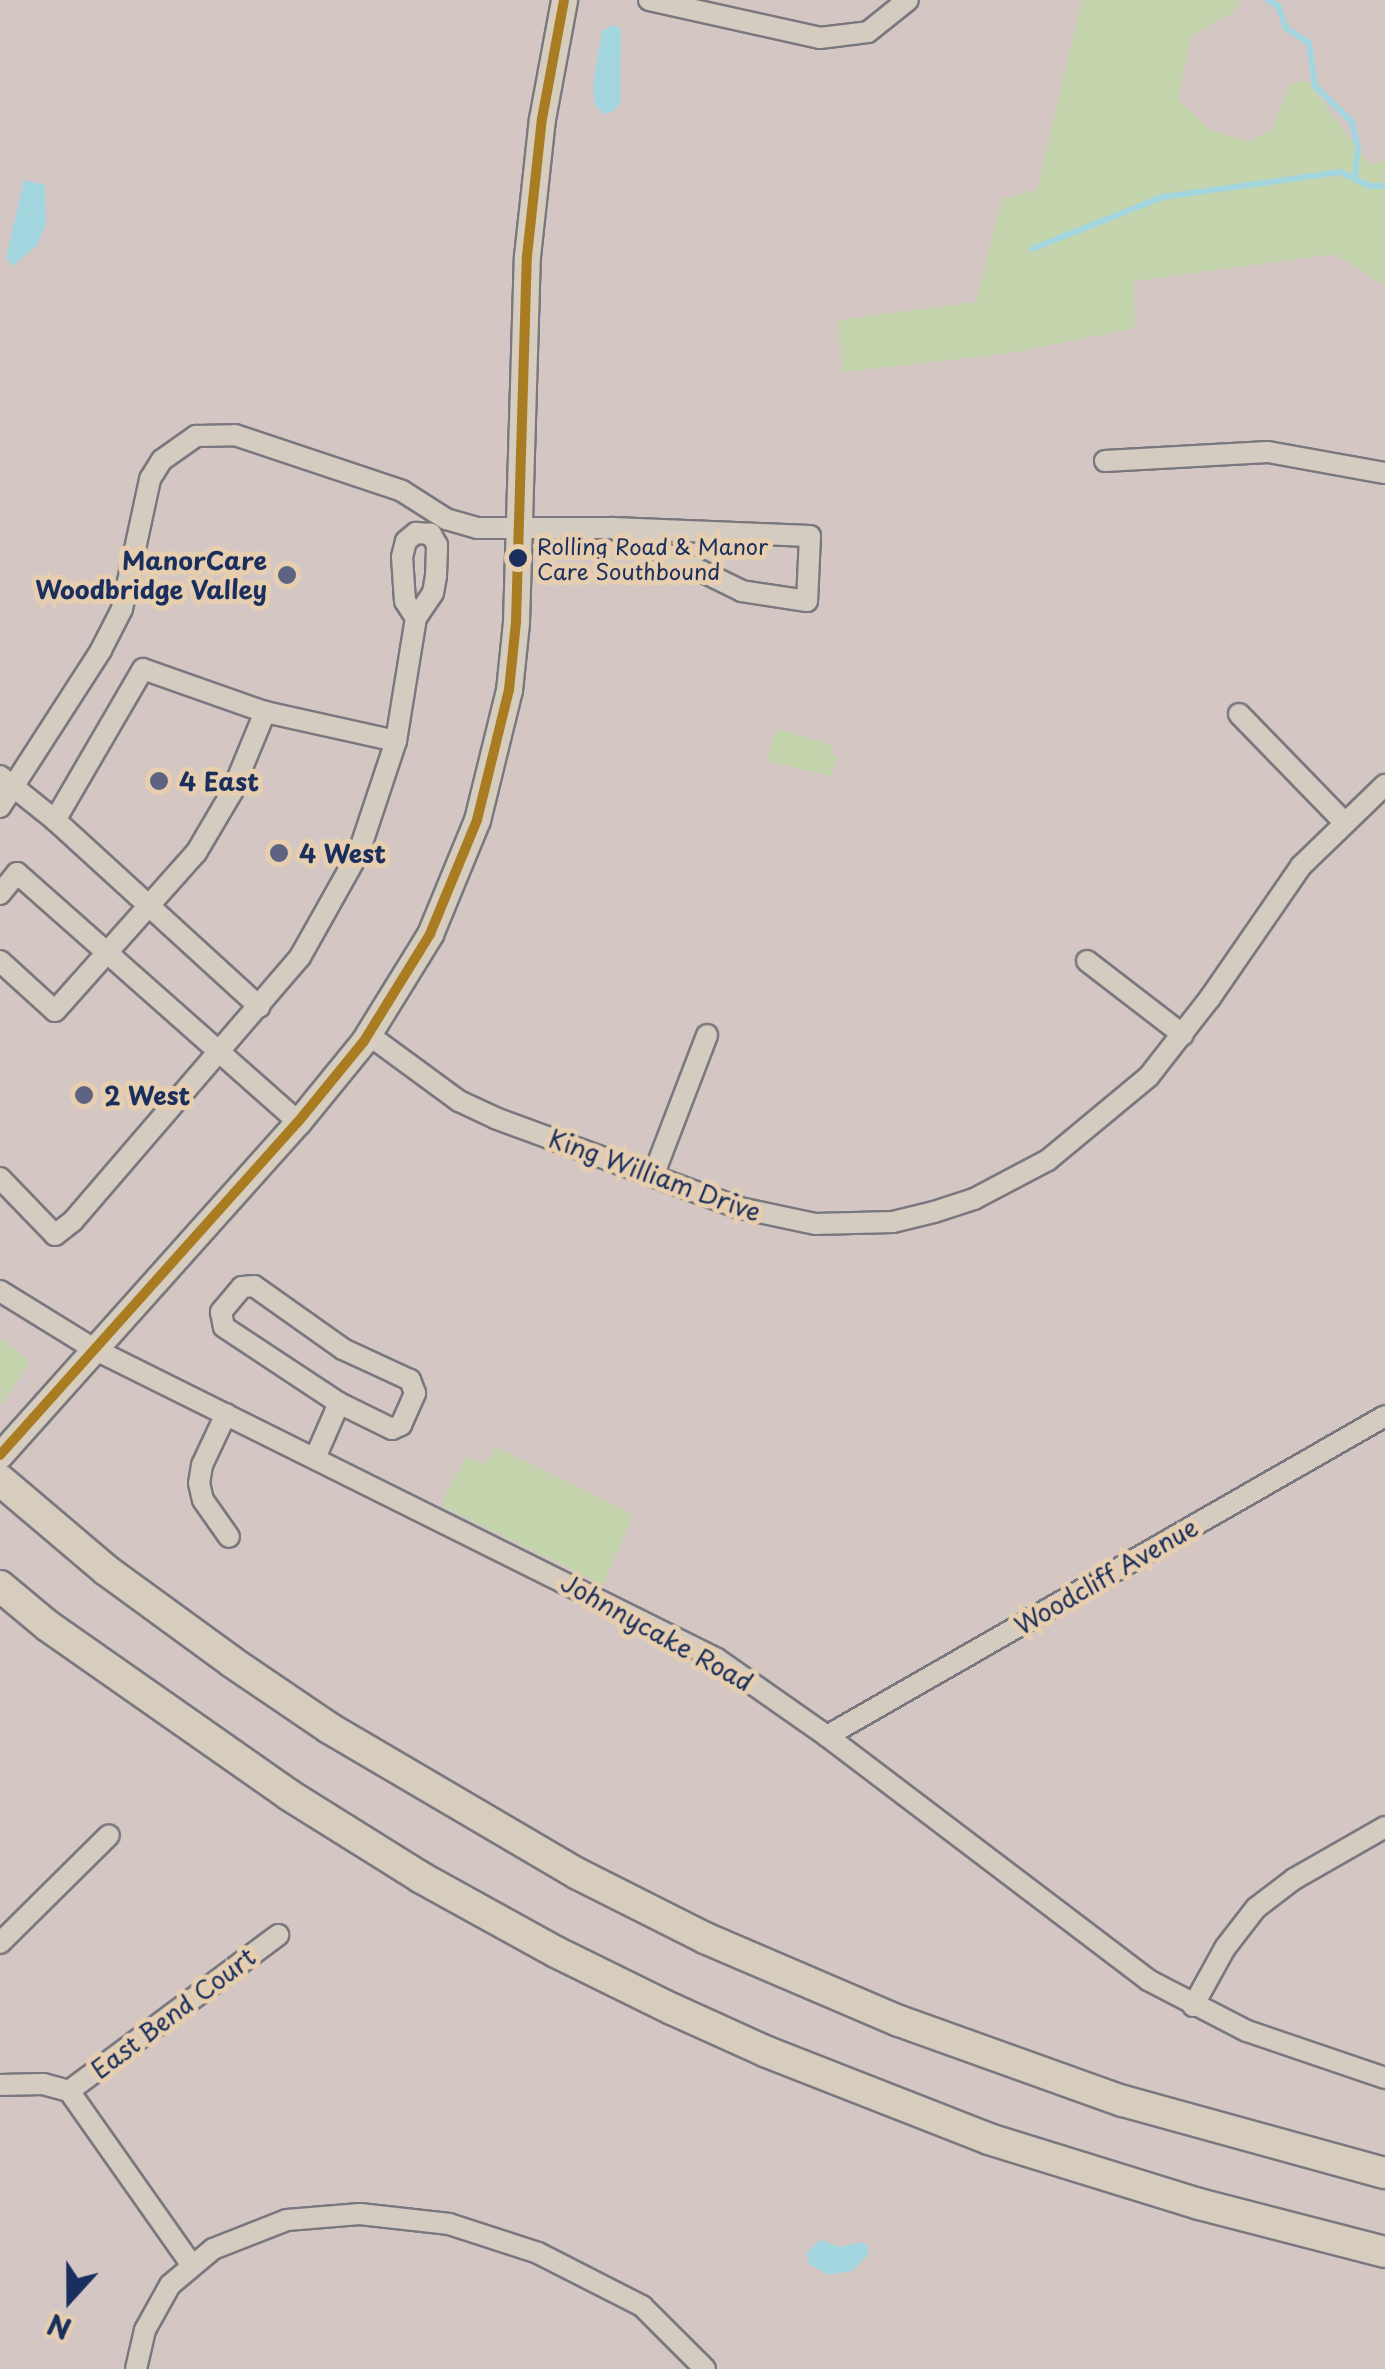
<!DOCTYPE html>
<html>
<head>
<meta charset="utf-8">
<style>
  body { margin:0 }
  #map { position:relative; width:1385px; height:2369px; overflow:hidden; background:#d4c7c3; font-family:"Playpen Sans",sans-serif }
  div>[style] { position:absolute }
  .green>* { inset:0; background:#c4d4ad }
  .water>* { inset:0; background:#a4d6e0 }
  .stream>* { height:6px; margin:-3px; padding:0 3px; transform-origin:3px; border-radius:3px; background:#a4d6e0 }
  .roads { filter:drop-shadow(2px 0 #7a787f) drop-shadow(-2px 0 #7a787f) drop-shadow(0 2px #7a787f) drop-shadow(0 -2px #7a787f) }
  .minor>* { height:20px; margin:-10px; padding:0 10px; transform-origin:10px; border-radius:10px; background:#d4cbc1 }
  .major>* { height:25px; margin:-12.5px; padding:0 12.5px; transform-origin:12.5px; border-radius:12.5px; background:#d6cdbe }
  .highway>* { height:30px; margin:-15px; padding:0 15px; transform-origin:15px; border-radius:15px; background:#d6cdbe }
  .bus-1>* { height:10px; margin:-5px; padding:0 5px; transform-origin:5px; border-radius:5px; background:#aa7c21 }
  .dots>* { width:28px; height:28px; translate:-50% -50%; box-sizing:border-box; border:5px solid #e6ceaf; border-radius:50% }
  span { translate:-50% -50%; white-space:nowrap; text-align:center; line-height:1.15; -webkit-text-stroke:10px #e6ceaf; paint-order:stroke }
  .bus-label { font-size:22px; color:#1b2f5e }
  .left { translate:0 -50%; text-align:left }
  .poi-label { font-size:25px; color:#1b2f5e; font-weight:700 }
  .right { translate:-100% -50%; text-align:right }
  .street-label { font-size:25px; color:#1b2f5e }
  .north { position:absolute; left:20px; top:2249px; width:100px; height:100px; -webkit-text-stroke:8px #e6ceaf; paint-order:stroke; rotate:201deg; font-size:28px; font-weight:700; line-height:40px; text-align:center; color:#1b2f5e }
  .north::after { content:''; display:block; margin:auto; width:35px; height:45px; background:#1b2f5e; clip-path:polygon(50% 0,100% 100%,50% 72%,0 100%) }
</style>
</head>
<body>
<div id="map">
  <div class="green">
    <i style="clip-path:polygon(1082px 0,1241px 0,1233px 13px,1191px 36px,1178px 99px,1209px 129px,1250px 142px,1273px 128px,1290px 83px,1307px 81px,1370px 165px,1385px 160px,1385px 286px,1335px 254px,1134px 281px,1135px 328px,1012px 353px,843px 372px,838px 320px,976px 302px,1002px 199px,1037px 190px)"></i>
    <i style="clip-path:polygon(776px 729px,832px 745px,830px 753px,837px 756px,831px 776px,767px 761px)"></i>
    <i style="clip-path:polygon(0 1337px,30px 1362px,1px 1405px,0 1404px)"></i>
    <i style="clip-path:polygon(496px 1447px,633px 1515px,603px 1585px,444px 1507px,444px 1497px,467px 1457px,485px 1465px)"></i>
  </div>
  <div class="water">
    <i style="clip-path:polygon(613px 25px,621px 29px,620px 103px,613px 112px,604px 114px,595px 105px,593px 85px,602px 31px)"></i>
    <i style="clip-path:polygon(24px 180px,45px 185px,46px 225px,37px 245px,13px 266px,6px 258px)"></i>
    <i style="clip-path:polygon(820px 2240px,841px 2247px,861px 2242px,868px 2246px,868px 2255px,852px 2271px,828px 2275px,808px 2263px,807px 2253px)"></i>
  </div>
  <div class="stream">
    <i style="left:1268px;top:0;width:12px;rotate:31deg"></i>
    <i style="left:1278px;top:6px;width:23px;rotate:70deg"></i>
    <i style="left:1286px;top:28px;width:27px;rotate:33deg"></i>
    <i style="left:1309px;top:43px;width:43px;rotate:82.1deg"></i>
    <i style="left:1315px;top:86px;width:52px;rotate:44.2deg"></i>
    <i style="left:1352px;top:122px;width:26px;rotate:77deg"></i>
    <i style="left:1358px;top:147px;width:29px;rotate:96deg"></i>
    <i style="left:1032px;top:249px;width:141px;rotate:-21.7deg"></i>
    <i style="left:1163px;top:197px;width:179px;rotate:-8deg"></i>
    <i style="left:1340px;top:172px;width:33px;rotate:25deg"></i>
    <i style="left:1370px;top:186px;width:15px"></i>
  </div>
  <div class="roads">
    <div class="minor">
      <i style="left:649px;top:0;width:175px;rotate:12.5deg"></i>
      <i style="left:820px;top:38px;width:48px;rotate:-7.1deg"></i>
      <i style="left:868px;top:32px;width:51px;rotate:-38.7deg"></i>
      <i style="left:1105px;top:461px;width:163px;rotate:-3.2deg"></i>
      <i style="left:1268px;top:452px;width:119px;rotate:10.2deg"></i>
      <i style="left:416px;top:618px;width:20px;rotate:-123deg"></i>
      <i style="left:405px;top:601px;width:44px;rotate:-93.9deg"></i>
      <i style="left:402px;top:557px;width:16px;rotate:-76deg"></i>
      <i style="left:406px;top:541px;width:13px;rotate:-39deg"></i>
      <i style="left:416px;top:533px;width:15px;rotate:4deg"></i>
      <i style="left:1239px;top:714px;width:149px;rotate:45.8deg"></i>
      <i style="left:396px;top:741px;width:125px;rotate:-80.8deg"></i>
      <i style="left:416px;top:618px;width:30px;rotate:-56deg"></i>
      <i style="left:433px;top:593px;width:17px;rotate:-80deg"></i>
      <i style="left:436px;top:576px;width:31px;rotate:-88deg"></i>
      <i style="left:437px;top:545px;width:13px;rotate:-119deg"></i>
      <i style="left:0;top:776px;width:70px;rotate:38.7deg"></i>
      <i style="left:55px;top:820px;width:277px;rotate:42.4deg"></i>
      <i style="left:0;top:807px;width:187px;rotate:-57.2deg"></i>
      <i style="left:101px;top:650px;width:46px;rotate:-62.9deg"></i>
      <i style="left:122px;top:609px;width:133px;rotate:-77.8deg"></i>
      <i style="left:150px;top:479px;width:22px;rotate:-58deg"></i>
      <i style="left:162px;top:460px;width:42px;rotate:-35.2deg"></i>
      <i style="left:196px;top:436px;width:39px;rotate:-1deg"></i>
      <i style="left:235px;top:435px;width:176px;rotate:18.5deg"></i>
      <i style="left:402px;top:491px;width:52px;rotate:32.5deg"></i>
      <i style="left:446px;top:519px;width:33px;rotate:16deg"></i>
      <i style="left:478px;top:528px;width:135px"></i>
      <i style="left:613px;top:528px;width:197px;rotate:2.3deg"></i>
      <i style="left:810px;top:536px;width:65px;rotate:92.6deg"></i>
      <i style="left:807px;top:601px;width:66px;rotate:-171.3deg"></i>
      <i style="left:742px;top:591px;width:144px;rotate:-154deg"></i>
      <i style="left:0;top:894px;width:27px;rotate:-51deg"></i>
      <i style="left:17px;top:873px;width:375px;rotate:41.5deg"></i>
      <i style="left:0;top:961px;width:74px;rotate:42.3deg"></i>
      <i style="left:55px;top:1011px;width:212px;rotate:-48.3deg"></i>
      <i style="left:196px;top:853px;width:71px;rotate:-59.5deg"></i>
      <i style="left:232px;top:792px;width:87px;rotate:-67.6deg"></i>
      <i style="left:1087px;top:961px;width:121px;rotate:37.6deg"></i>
      <i style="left:369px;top:1035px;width:112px;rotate:36.3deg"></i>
      <i style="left:459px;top:1101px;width:40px;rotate:25deg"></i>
      <i style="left:495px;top:1118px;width:261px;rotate:20.2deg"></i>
      <i style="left:740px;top:1208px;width:77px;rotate:12deg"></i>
      <i style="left:815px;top:1224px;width:78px;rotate:-1.5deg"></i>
      <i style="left:893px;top:1222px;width:42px;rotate:-13.7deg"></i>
      <i style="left:934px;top:1212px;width:42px;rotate:-18deg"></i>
      <i style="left:974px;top:1199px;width:84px;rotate:-27.8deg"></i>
      <i style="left:1048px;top:1160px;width:131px;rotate:-39.7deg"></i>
      <i style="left:1149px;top:1076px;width:99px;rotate:-52deg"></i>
      <i style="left:1210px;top:998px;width:160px;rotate:-55.4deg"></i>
      <i style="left:1301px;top:866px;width:117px;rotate:-44deg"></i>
      <i style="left:653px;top:1176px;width:151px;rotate:-69deg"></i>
      <i style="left:0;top:1178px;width:79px;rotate:46deg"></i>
      <i style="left:55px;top:1235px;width:23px;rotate:-38deg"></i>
      <i style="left:73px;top:1221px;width:348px;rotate:-49.3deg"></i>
      <i style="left:300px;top:957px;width:120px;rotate:-60.7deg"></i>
      <i style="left:359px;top:852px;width:117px;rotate:-71.6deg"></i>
      <i style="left:396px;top:741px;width:134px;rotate:-167.5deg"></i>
      <i style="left:265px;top:712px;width:129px;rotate:-160.6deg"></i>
      <i style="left:143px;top:669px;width:175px;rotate:120.2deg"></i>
      <i style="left:0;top:1291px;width:110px;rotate:31.7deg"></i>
      <i style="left:94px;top:1349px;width:696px;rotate:26.45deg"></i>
      <i style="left:717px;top:1659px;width:134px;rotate:35deg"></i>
      <i style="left:827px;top:1736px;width:403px;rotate:37.2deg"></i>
      <i style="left:1148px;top:1980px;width:111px;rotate:27.3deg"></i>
      <i style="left:1247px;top:2031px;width:146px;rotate:18.8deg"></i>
      <i style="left:226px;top:1414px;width:56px;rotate:115.2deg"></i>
      <i style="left:202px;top:1465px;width:18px;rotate:99deg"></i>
      <i style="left:199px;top:1483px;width:17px;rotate:77deg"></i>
      <i style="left:203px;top:1500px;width:45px;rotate:54.9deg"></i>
      <i style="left:315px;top:1458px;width:60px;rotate:-66.4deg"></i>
      <i style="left:339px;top:1403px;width:59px;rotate:26.1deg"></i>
      <i style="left:392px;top:1429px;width:10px;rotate:-24deg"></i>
      <i style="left:401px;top:1425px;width:35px;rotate:-66deg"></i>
      <i style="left:415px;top:1393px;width:14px;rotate:-111deg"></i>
      <i style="left:410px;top:1380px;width:74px;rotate:-155.2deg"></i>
      <i style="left:343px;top:1349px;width:109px;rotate:-144.7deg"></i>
      <i style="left:254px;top:1286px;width:12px;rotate:175deg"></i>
      <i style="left:242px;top:1287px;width:33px;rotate:130deg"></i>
      <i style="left:221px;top:1312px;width:15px;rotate:79deg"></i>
      <i style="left:224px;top:1327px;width:138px;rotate:33.5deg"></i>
      <i style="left:827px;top:1736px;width:643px;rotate:-29.83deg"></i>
      <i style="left:0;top:1943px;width:153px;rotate:-44.7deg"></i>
      <i style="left:1193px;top:2006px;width:66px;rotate:-61.1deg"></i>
      <i style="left:1225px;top:1948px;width:51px;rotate:-52.2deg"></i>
      <i style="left:1256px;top:1908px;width:48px;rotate:-37.3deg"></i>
      <i style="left:1294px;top:1879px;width:105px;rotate:-29.7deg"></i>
      <i style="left:0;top:2085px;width:43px;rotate:-1.3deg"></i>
      <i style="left:43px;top:2084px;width:27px;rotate:15deg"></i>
      <i style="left:69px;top:2091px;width:261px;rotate:-36.7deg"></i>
      <i style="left:69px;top:2091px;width:212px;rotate:54.8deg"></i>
      <i style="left:136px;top:2369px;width:40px;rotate:-77deg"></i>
      <i style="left:145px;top:2330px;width:51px;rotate:-60.9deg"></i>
      <i style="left:170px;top:2285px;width:56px;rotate:-39.9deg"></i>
      <i style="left:213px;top:2249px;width:79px;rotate:-21.4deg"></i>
      <i style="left:287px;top:2220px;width:73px;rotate:-4.7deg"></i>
      <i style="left:360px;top:2214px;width:90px;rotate:6.4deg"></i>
      <i style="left:449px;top:2224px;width:94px;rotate:18deg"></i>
      <i style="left:538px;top:2253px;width:117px;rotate:27deg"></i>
      <i style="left:642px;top:2306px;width:89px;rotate:45deg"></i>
    </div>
    <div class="major">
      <i style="left:0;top:1455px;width:447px;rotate:-48.2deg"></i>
      <i style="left:298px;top:1122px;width:104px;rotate:-50.8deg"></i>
      <i style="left:364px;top:1041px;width:126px;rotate:-58.3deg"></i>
      <i style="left:430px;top:934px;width:123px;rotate:-67.6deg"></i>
      <i style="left:477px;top:820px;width:134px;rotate:-76.2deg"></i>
      <i style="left:509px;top:690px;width:68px;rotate:-84.1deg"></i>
      <i style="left:516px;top:622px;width:366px;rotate:-88.3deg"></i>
      <i style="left:527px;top:256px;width:138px;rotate:-83.8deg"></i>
      <i style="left:542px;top:119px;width:121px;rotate:-79.5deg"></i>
    </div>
    <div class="highway">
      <i style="left:0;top:1480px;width:139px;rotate:40.3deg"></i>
      <i style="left:106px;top:1570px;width:156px;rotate:36.1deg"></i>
      <i style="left:232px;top:1662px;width:117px;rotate:34.2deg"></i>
      <i style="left:329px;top:1728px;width:289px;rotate:30.4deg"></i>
      <i style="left:578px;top:1874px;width:142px;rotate:26.7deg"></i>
      <i style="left:705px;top:1938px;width:211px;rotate:23.2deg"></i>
      <i style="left:899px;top:2021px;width:238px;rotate:19.7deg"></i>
      <i style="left:1123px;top:2101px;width:272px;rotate:15.4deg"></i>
      <i style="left:0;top:1586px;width:62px;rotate:39.8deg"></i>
      <i style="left:48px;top:1626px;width:294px;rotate:35deg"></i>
      <i style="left:289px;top:1795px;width:155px;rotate:32deg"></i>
      <i style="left:420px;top:1877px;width:155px;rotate:28.9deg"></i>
      <i style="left:556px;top:1952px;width:129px;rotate:26.2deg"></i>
      <i style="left:672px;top:2009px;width:104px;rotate:24.4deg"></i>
      <i style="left:767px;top:2052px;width:238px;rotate:21.4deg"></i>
      <i style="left:989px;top:2139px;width:220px;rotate:17.2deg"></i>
      <i style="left:1199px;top:2204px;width:192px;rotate:14.5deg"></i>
    </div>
  </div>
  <div class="bus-1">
    <i style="left:0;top:1455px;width:447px;rotate:-48.2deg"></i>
    <i style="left:298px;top:1122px;width:104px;rotate:-50.8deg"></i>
    <i style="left:364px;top:1041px;width:126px;rotate:-58.3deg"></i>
    <i style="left:430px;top:934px;width:123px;rotate:-67.6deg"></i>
    <i style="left:477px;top:820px;width:134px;rotate:-76.2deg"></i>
    <i style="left:509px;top:690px;width:68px;rotate:-84.1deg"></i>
    <i style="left:516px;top:622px;width:366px;rotate:-88.3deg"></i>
    <i style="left:527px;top:256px;width:138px;rotate:-83.8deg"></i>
    <i style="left:542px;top:119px;width:121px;rotate:-79.5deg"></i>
  </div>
  <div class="dots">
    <i style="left:518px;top:558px;background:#1b2f5e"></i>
    <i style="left:287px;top:575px;background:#5c6481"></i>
    <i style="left:159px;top:781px;background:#5c6481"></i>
    <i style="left:279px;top:853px;background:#5c6481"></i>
    <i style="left:84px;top:1095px;background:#5c6481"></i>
  </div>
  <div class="bus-label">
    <span class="left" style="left:537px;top:558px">Rolling Road &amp; Manor<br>Care Southbound</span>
  </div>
  <div class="poi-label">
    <span class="right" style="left:267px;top:575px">ManorCare<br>Woodbridge Valley</span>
    <span class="left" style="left:179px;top:781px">4 East</span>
    <span class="left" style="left:299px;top:853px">4 West</span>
    <span class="left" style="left:104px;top:1095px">2 West</span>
  </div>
  <div class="street-label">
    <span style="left:655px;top:1175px;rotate:20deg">King William Drive</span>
    <span style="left:1106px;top:1576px;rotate:-30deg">Woodcliff Avenue</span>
    <span style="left:657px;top:1632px;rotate:29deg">Johnnycake Road</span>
    <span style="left:173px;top:2013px;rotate:-37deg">East Bend Court</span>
  </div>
  <div class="north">N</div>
</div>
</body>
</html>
